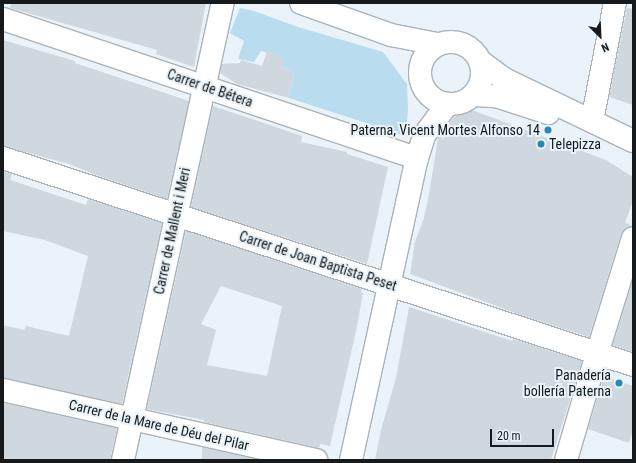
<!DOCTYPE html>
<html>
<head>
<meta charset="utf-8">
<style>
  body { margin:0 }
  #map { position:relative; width:636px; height:463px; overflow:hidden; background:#e9f3f9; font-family:"Roboto Condensed",sans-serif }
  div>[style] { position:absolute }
  .green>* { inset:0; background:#badcef }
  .building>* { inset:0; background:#ced8de }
  .roads { filter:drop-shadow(1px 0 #a9b3b9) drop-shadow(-1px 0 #a9b3b9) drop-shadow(0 1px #a9b3b9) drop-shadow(0 -1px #a9b3b9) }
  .minor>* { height:22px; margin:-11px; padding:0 11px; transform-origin:11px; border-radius:11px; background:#fff }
  .tertiary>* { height:22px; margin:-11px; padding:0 11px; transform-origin:11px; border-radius:11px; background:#fff }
  .tertiary>.ring { margin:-11px; padding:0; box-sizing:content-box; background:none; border:22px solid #fff; border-radius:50% }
  .dots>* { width:11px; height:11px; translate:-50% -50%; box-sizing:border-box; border:2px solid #e9f3f9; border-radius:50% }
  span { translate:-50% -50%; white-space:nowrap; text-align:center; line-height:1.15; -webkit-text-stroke:4px #e9f3f9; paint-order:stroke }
  .street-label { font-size:14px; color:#161a1c }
  .poi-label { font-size:14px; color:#161a1c }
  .right { translate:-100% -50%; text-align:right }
  .left { translate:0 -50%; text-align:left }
  .frame { position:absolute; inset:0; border:4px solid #161a1c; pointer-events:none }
  .north { position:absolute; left:580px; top:16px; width:40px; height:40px; -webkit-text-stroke:3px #e9f3f9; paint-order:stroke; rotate:156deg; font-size:11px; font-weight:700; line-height:16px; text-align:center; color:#161a1c }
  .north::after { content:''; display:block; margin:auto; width:14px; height:18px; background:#161a1c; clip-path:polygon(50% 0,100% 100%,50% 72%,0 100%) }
  .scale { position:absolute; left:490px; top:429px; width:64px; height:18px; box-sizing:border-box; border:2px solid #161a1c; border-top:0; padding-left:5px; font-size:12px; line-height:14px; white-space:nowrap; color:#161a1c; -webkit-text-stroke:3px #e9f3f9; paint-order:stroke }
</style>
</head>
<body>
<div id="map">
  <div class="green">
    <i style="clip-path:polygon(240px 8px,254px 11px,298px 27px,383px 52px,407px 84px,408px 109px,406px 136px,289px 98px,294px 73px,283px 66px,282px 58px,261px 51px,254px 62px,238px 59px,244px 41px,230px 33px)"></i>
  </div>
  <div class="building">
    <i style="clip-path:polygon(11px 3px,206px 3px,194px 67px,156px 54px,157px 50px,10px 8px)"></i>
    <i style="clip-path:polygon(627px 8px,633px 9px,633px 105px,609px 97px)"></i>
    <i style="clip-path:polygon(3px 40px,75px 61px,75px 63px,189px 101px,167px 199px,96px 175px,69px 164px,3px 146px)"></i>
    <i style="clip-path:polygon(267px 51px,284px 58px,283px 66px,294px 73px,289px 98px,237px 84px,220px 73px,222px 64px,240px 63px,241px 60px,262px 66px)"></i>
    <i style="clip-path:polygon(213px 106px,302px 136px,301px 142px,347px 152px,347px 154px,388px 167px,367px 264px,191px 207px)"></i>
    <i style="clip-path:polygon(472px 110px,606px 160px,633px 177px,633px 200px,625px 223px,633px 226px,625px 229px,621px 234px,589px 337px,521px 315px,410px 274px,415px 242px,424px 218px,429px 194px,438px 138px,454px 117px)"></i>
    <i style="clip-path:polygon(3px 171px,12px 174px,10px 180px,86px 205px,88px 199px,162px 223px,122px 404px,3px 378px,3px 325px,24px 330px,26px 326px,69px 336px,88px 256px,45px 240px,3px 231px)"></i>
    <i style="clip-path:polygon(evenodd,186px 231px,362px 289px,361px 292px,363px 293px,356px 331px,330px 446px,320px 444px,319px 448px,204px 422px,204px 420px,147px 409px,186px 231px,221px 286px,282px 306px,267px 376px,207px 365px,216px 330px,201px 324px,221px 286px)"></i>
    <i style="clip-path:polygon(633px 280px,633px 352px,613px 345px)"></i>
    <i style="clip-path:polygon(409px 307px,512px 341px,513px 339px,582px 361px,551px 460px,375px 460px,381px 430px,396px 378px)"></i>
    <i style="clip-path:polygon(604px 376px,633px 386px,633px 430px,629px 443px,588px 429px)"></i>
    <i style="clip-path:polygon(3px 403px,117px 428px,110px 460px,3px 460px)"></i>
    <i style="clip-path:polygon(202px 447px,259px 460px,202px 460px)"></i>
  </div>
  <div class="roads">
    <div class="minor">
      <i style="left:3px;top:19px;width:437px;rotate:18.6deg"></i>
      <i style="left:592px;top:121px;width:120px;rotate:-79deg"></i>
      <i style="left:3px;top:158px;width:663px;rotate:18.19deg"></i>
      <i style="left:3px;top:390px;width:321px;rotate:12.6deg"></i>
      <i style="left:123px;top:460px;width:468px;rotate:-77.7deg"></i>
      <i style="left:351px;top:460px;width:309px;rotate:-77.7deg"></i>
      <i style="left:417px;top:158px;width:25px;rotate:-72deg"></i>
      <i style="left:425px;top:134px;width:38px;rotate:-53deg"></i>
      <i style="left:566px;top:460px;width:110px;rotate:-73.7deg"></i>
      <i style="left:597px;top:354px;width:121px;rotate:-72.8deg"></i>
    </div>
    <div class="tertiary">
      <i style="left:301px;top:3px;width:96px;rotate:19.6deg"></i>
      <i style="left:391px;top:35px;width:47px;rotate:11.1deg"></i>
      <i class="ring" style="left:420px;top:42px;width:40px;height:40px"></i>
      <i style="left:481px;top:62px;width:29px;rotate:36deg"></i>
      <i style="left:504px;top:79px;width:143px;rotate:25.7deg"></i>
      <i style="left:474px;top:95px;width:22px;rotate:3deg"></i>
      <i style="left:496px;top:96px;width:55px;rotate:18.1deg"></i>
    </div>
  </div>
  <div class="dots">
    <i style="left:548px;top:130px;background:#2789b3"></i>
    <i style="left:541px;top:144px;background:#2789b3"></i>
    <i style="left:619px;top:383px;background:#2789b3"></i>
  </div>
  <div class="street-label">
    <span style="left:210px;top:88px;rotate:19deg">Carrer de Bétera</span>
    <span style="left:172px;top:231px;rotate:-78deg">Carrer de Mallent i Meri</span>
    <span style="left:318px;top:261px;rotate:18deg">Carrer de Joan Baptista Peset</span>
    <span style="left:159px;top:425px;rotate:13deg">Carrer de la Mare de Déu del Pilar</span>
  </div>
  <div class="poi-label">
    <span class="right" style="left:540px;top:130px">Paterna, Vicent Mortes Alfonso 14</span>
    <span class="left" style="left:549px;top:144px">Telepizza</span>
    <span class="right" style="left:611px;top:383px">Panadería<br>bollería Paterna</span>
  </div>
  <div class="frame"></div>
  <div class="north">N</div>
  <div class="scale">20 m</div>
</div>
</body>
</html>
